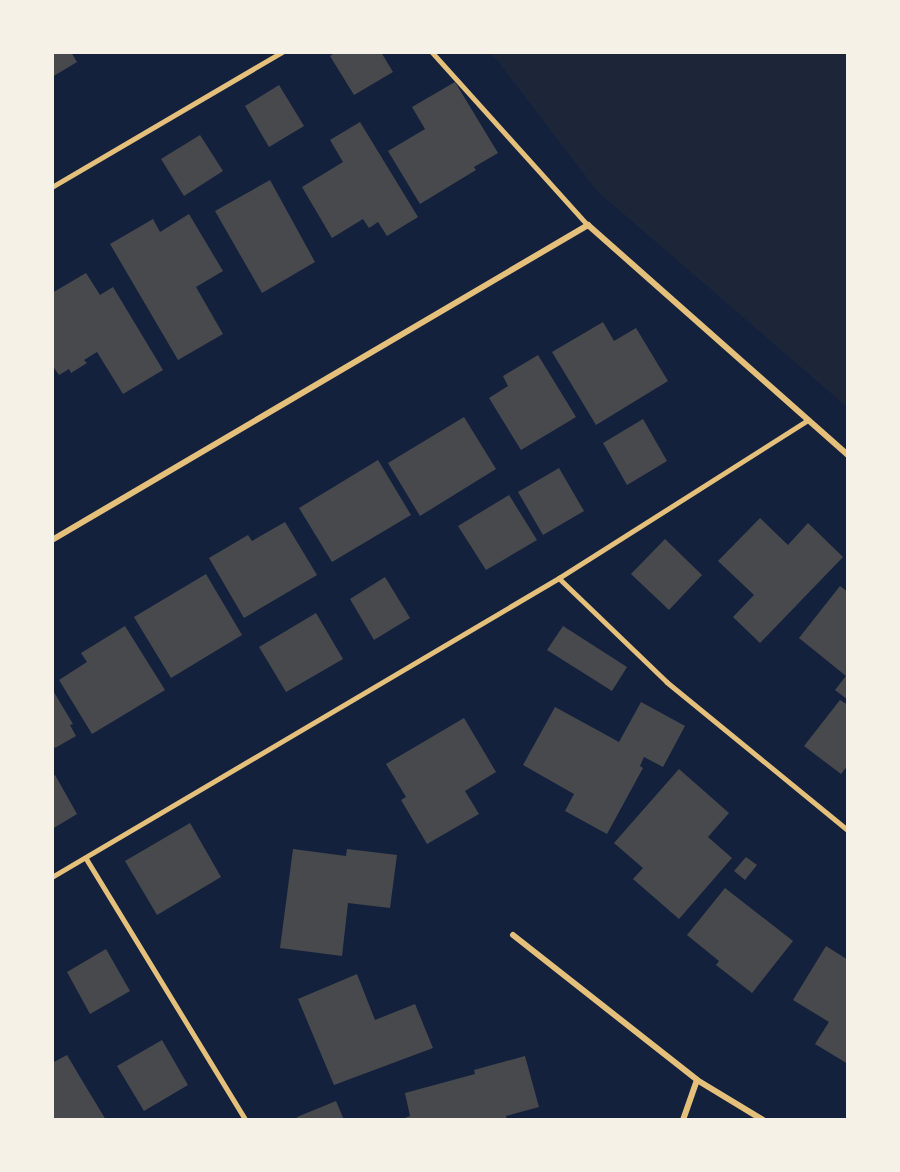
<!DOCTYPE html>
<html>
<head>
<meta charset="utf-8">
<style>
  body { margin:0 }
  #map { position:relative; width:900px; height:1172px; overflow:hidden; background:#14213d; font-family:Poppins,sans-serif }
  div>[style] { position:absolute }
  .green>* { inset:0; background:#1d2539 }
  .building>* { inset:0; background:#48494c }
  .service>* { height:4.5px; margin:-2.25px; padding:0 2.25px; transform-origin:2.25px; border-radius:2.25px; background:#e5c07b }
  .minor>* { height:6px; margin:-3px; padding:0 3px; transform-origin:3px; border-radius:3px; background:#e5c07b }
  span { translate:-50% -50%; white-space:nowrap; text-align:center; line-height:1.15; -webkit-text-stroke:6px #f6f1e7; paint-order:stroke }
  .frame { position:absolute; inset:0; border:54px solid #f6f1e7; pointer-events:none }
</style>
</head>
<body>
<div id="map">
  <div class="green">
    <i style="clip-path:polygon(488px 53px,847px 53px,847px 407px,597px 191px,497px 60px)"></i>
  </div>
  <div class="building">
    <i style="clip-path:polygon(52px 52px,71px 52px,77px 62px,52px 77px)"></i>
    <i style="clip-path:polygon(336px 52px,381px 52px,393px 72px,354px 95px,330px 56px)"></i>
    <i style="clip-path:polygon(455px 82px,498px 153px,474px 167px,476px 170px,420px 204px,388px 151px,425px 129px,412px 107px)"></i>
    <i style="clip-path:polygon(279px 85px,304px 126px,269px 147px,245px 106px)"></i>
    <i style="clip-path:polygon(360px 122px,418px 217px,387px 236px,378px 222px,369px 228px,363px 219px,332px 238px,302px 187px,343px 162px,330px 140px)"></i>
    <i style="clip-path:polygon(200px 135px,223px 171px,184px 196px,161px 159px)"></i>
    <i style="clip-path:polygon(270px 180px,315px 262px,262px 293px,215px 211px)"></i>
    <i style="clip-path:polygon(189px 214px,223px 271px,196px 287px,223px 334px,178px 360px,110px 244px,153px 219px,160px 232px)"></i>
    <i style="clip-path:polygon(86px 273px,100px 295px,113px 287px,163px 370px,123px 394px,97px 352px,84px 360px,87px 363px,71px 373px,69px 369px,59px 375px,52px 365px,52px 293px)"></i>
    <i style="clip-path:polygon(603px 322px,614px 341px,636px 328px,668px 381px,596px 425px,552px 352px)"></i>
    <i style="clip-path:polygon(538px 355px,576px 417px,521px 450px,489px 398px,508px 386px,503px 376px)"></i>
    <i style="clip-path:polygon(464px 417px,496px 469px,420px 516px,388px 463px)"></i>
    <i style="clip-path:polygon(643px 419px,667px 461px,627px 485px,603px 443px)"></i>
    <i style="clip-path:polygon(378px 460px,411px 515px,332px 562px,299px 508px)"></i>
    <i style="clip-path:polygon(559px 468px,584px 511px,543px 535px,518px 492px)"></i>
    <i style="clip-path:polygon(509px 495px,537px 540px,486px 570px,458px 526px)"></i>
    <i style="clip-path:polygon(760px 518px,788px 545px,808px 523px,843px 557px,760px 643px,733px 617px,754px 595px,718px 561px)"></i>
    <i style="clip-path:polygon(285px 522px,317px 575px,244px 618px,209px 558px,248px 535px,252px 541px)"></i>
    <i style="clip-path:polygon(665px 539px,702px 575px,669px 610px,631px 574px)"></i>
    <i style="clip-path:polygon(206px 574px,242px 635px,171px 678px,134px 617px)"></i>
    <i style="clip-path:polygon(385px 577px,410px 618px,374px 640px,350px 599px)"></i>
    <i style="clip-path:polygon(840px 586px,848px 592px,848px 700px,835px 690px,846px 676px,799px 638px)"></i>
    <i style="clip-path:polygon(316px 613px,343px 659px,286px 692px,259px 647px)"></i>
    <i style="clip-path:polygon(125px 626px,165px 690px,92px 734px,59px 680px,87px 662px,81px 653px)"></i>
    <i style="clip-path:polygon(563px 626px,627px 667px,612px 691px,547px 650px)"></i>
    <i style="clip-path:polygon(52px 689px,73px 724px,70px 725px,76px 736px,55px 748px,52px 744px)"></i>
    <i style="clip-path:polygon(840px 700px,848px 705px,848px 765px,841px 774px,804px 746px)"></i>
    <i style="clip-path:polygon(641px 702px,685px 726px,663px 767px,644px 757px,640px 766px,643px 768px,607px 834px,565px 811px,574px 794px,523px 765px,555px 707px,619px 742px)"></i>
    <i style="clip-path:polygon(464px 718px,496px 772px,465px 791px,479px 814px,427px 844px,401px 800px,406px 797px,386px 764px)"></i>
    <i style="clip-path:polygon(679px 769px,729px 813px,708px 837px,732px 858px,679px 919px,633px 879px,643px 868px,614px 843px)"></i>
    <i style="clip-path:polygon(55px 775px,77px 814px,52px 829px,52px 777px)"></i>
    <i style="clip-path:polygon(190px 823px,221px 877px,157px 915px,125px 861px)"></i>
    <i style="clip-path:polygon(293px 849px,346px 856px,347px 849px,397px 855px,390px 908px,348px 903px,342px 956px,280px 948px)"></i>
    <i style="clip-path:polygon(746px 857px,757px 865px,745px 880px,734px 871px)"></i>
    <i style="clip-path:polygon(725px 888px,793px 941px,752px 993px,716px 965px,719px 961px,687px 935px)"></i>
    <i style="clip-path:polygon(826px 946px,848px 960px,848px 1064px,815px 1044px,829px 1022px,793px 1000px)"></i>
    <i style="clip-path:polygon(106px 949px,130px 991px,90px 1014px,67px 972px)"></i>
    <i style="clip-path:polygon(357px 974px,375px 1020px,415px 1004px,433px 1048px,334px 1085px,298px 999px)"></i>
    <i style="clip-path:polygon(162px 1040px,188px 1085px,144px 1111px,117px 1066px)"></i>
    <i style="clip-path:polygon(67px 1055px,83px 1082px,106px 1120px,52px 1120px,52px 1063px)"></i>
    <i style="clip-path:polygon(525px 1056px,539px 1107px,506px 1116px,507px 1120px,400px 1120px,410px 1116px,405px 1093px,475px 1074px,474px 1070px)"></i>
    <i style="clip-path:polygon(336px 1101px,344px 1120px,298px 1120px,297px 1117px)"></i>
  </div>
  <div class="service">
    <i style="left:432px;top:52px;width:233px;rotate:48deg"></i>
    <i style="left:52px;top:187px;width:267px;rotate:-30.4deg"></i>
    <i style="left:559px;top:578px;width:150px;rotate:43.9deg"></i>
    <i style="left:667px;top:682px;width:234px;rotate:39.3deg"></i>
    <i style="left:86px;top:858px;width:307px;rotate:58.6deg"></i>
    <i style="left:52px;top:877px;width:589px;rotate:-30.53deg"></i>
    <i style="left:559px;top:578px;width:295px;rotate:-32.4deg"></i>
  </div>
  <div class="minor">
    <i style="left:52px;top:540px;width:622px;rotate:-30.44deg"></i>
    <i style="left:588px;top:225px;width:347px;rotate:41.5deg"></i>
    <i style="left:513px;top:935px;width:234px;rotate:38.2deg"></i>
    <i style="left:697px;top:1080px;width:77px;rotate:31.2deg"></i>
    <i style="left:683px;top:1120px;width:42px;rotate:-70.7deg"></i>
  </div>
  <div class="frame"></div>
</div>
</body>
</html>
